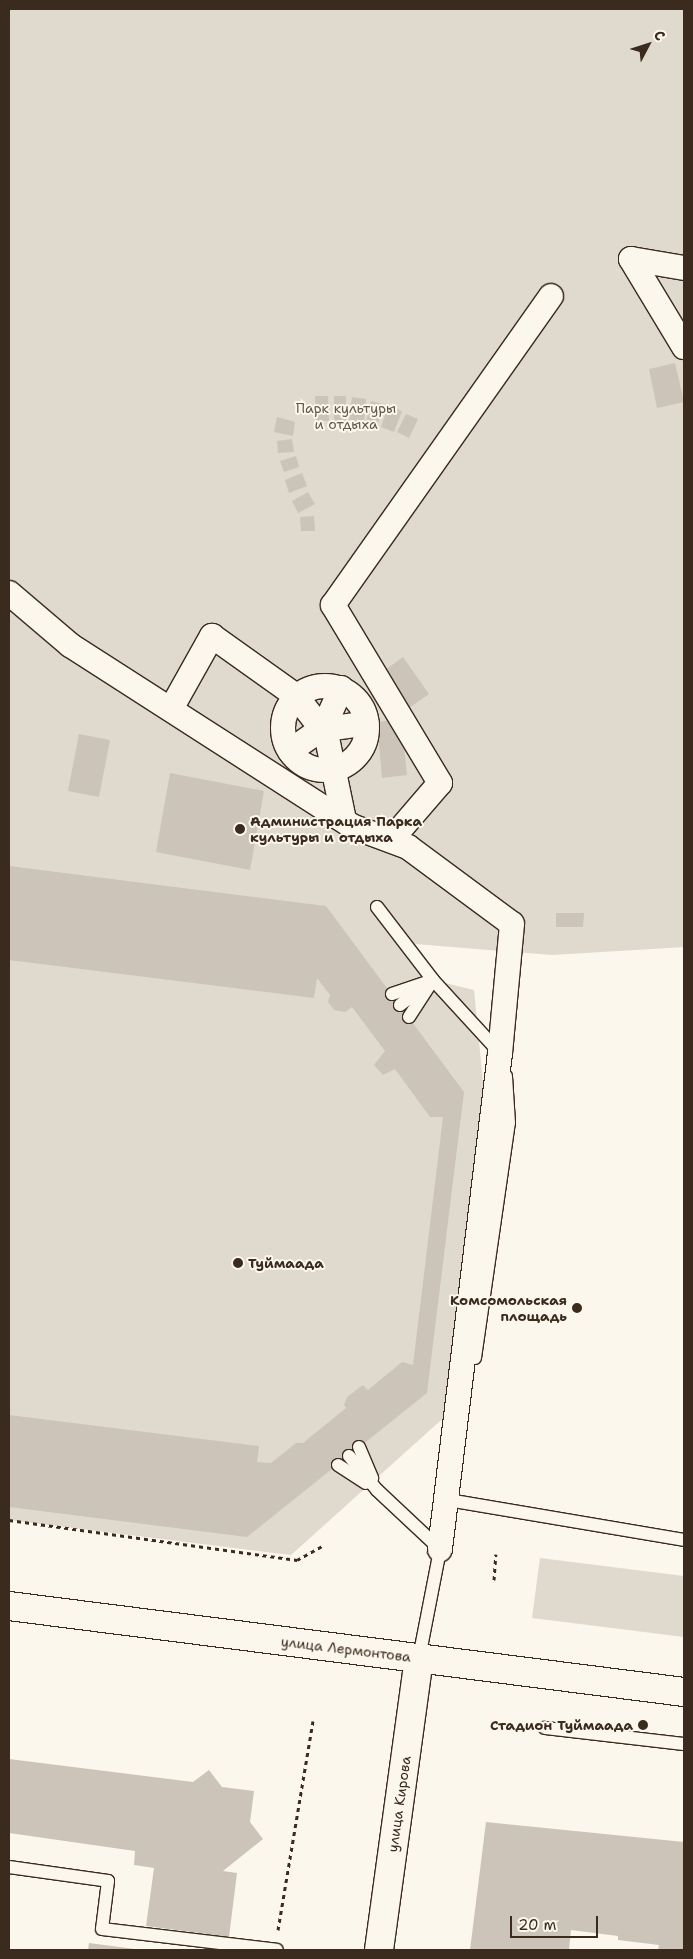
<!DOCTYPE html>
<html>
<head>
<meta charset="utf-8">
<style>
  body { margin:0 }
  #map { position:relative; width:693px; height:1959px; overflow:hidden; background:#fbf7ec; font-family:"Shantell Sans",sans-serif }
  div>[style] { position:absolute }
  .green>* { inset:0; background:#dfd9ce }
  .building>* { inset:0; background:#ccc4b9 }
  .path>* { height:3px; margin-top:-1.5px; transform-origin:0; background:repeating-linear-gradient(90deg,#3b2a1e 0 4px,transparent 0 8px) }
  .roads { filter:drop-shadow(1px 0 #3b2a1e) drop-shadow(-1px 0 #3b2a1e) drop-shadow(0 1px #3b2a1e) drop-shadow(0 -1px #3b2a1e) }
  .lane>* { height:12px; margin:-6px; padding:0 6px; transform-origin:6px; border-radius:6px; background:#fbf7ec }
  .street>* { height:24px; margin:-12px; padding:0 12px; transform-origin:12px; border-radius:12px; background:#fbf7ec }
  .street>.ring { margin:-12px; padding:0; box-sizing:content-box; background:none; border:24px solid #fbf7ec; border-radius:50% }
  .secondary>* { height:28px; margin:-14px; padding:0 14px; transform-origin:14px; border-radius:14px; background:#fbf7ec }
  .primary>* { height:28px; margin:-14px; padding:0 14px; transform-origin:14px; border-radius:14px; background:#fbf7ec }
  .dots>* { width:14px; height:14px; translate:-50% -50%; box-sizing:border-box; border:2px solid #fbf7ec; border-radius:50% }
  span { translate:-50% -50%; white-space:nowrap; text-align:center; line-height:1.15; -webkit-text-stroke:4px #fbf7ec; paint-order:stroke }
  .park-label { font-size:14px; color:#64564a }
  .poi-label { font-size:14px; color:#3b2a1e; font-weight:700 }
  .left { translate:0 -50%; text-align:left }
  .right { translate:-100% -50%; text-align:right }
  .street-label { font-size:14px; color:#3b2a1e }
  .frame { position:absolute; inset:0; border:10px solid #3b2a1e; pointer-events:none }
  .north { position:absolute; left:623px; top:20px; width:50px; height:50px; -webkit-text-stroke:4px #fbf7ec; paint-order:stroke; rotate:50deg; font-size:14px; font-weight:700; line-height:20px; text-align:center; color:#3b2a1e }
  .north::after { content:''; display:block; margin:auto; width:18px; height:22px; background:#3b2a1e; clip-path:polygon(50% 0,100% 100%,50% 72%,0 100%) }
  .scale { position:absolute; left:510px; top:1916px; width:88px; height:22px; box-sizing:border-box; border:2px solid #3b2a1e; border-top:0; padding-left:6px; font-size:15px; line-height:18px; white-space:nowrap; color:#3b2a1e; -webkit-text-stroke:4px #fbf7ec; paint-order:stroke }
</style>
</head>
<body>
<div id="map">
  <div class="green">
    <i style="clip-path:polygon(9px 9px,684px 9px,684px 947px,552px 955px,415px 944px,445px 983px,474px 990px,486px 1113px,449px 1413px,291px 1555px,9px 1520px)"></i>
    <i style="clip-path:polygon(540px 1558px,684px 1576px,684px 1637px,532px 1618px)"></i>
  </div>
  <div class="building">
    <i style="clip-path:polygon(675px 363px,684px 402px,657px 408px,649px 369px)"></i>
    <i style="clip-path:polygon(315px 396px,328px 396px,329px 421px,316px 421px)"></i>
    <i style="clip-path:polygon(334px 396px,346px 396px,346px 421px,334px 421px)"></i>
    <i style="clip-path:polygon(352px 397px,366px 399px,364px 423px,349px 421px)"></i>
    <i style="clip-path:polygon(371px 401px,383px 404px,377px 429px,365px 426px)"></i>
    <i style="clip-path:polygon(388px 406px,402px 411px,394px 432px,381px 427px)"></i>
    <i style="clip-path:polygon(406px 414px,418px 419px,409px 438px,397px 432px)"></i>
    <i style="clip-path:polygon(277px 417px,295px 422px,293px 436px,274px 432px)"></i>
    <i style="clip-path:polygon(292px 439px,294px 452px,278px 453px,277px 441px)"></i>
    <i style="clip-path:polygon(296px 456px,299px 467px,284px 472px,280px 461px)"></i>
    <i style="clip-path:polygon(302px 473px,307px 486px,289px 493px,285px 480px)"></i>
    <i style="clip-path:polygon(308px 492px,315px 504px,298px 513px,292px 501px)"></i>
    <i style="clip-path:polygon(314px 516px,315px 531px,301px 531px,300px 517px)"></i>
    <i style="clip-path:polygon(403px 657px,429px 694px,406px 710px,381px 673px)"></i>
    <i style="clip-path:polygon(401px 719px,407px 775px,382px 778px,377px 722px)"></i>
    <i style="clip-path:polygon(79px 734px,110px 740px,99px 797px,68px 791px)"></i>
    <i style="clip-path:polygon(170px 773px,264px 791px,250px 870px,156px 852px)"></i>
    <i style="clip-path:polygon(9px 866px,326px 906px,464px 1092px,427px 1393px,247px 1537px,9px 1507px,9px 1415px,259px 1446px,257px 1462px,271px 1463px,296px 1443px,303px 1443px,346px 1408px,344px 1405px,347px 1397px,363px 1385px,368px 1390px,402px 1362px,413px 1365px,443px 1117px,430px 1117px,395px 1069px,383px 1075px,374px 1065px,385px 1051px,352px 1007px,345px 1012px,334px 1010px,328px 1002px,330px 995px,317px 978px,314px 998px,9px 960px)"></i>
    <i style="clip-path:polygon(556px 913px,584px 913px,583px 927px,556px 927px)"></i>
    <i style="clip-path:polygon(9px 1759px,193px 1782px,209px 1770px,222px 1787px,254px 1791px,250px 1822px,263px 1839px,223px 1871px,237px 1873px,229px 1937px,146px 1926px,154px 1868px,134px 1865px,135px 1851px,9px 1833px)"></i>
    <i style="clip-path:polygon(486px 1822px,684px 1842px,684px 1950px,658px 1950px,659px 1945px,618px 1940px,618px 1936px,571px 1930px,569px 1950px,470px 1950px)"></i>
    <i style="clip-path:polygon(89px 1943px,135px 1949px,135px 1950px,88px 1950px)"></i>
  </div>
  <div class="path">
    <i style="left:9px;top:1520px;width:291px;rotate:7.9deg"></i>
    <i style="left:297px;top:1560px;width:31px;rotate:-29deg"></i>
    <i style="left:494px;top:1580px;width:26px;rotate:-86deg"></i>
    <i style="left:278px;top:1930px;width:212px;rotate:-80.5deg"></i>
  </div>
  <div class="roads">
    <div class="lane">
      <i style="left:377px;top:907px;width:92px;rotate:52.5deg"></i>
      <i style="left:433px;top:980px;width:98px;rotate:47.5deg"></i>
      <i style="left:392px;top:994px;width:43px;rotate:-18.9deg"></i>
      <i style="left:400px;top:1005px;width:29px;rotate:-38deg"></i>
      <i style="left:409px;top:1017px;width:44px;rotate:-57deg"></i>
      <i style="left:475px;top:1358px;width:237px;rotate:-81.8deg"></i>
      <i style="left:509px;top:1123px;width:47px;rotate:-93.7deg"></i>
      <i style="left:359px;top:1447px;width:34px;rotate:67deg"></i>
      <i style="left:349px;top:1456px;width:44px;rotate:50.5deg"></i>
      <i style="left:377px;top:1490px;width:86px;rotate:43.1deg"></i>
      <i style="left:338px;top:1465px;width:33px;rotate:33deg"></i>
      <i style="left:454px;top:1501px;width:233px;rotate:9.6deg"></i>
      <i style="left:419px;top:1658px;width:115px;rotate:-79deg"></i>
      <i style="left:545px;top:1728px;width:140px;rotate:6.6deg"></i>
      <i style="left:9px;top:1867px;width:100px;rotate:8deg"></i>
      <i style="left:108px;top:1881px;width:48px;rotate:97.1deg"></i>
      <i style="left:102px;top:1929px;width:176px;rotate:6.8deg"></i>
    </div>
    <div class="street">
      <i style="left:631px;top:259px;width:103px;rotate:58.9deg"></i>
      <i style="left:631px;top:259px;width:54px;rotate:9.6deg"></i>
      <i style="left:9px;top:593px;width:80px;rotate:40.4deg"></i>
      <i style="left:70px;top:645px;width:337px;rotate:32.7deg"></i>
      <i style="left:354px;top:827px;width:58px;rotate:20.3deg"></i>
      <i style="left:408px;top:847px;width:129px;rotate:36.5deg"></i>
      <i style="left:512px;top:924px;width:130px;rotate:95.3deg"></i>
      <i style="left:500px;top:1053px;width:500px;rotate:96.9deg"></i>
      <i class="ring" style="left:283px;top:686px;width:60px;height:60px"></i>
      <i style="left:171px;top:709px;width:84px;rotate:-60.7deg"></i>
      <i style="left:212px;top:636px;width:103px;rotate:35.5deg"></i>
      <i style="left:296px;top:696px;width:34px;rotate:52deg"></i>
      <i style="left:327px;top:720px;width:35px;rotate:-66deg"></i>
      <i style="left:333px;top:728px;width:34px;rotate:-8deg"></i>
      <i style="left:327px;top:738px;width:84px;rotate:78.3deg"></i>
      <i style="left:290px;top:751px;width:32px;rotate:-35deg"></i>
      <i style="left:391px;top:840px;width:75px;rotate:-49.3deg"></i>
      <i style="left:440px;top:783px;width:208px;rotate:-121deg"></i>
      <i style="left:333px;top:605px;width:378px;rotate:-54.8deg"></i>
    </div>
    <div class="secondary">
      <i style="left:379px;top:1950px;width:295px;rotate:-82.2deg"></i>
    </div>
    <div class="primary">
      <i style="left:9px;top:1606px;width:680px;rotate:7.26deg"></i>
    </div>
  </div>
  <div class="dots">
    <i style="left:240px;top:829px;background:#3b2a1e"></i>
    <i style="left:238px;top:1263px;background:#3b2a1e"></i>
    <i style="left:577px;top:1308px;background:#3b2a1e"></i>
    <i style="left:643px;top:1725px;background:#3b2a1e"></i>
  </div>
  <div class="park-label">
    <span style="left:346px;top:416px">Парк культуры<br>и отдыха</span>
  </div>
  <div class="poi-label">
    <span class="left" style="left:250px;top:829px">Администрация Парка<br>культуры и отдыха</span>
    <span class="left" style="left:248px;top:1263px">Туймаада</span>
    <span class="right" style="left:567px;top:1308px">Комсомольская<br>площадь</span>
    <span class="right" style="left:633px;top:1725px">Стадион Туймаада</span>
  </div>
  <div class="street-label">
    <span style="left:346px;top:1649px;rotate:7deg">улица Лермонтова</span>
    <span style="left:399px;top:1804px;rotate:-82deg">улица Кирова</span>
  </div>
  <div class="frame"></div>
  <div class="north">С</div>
  <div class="scale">20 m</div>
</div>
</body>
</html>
